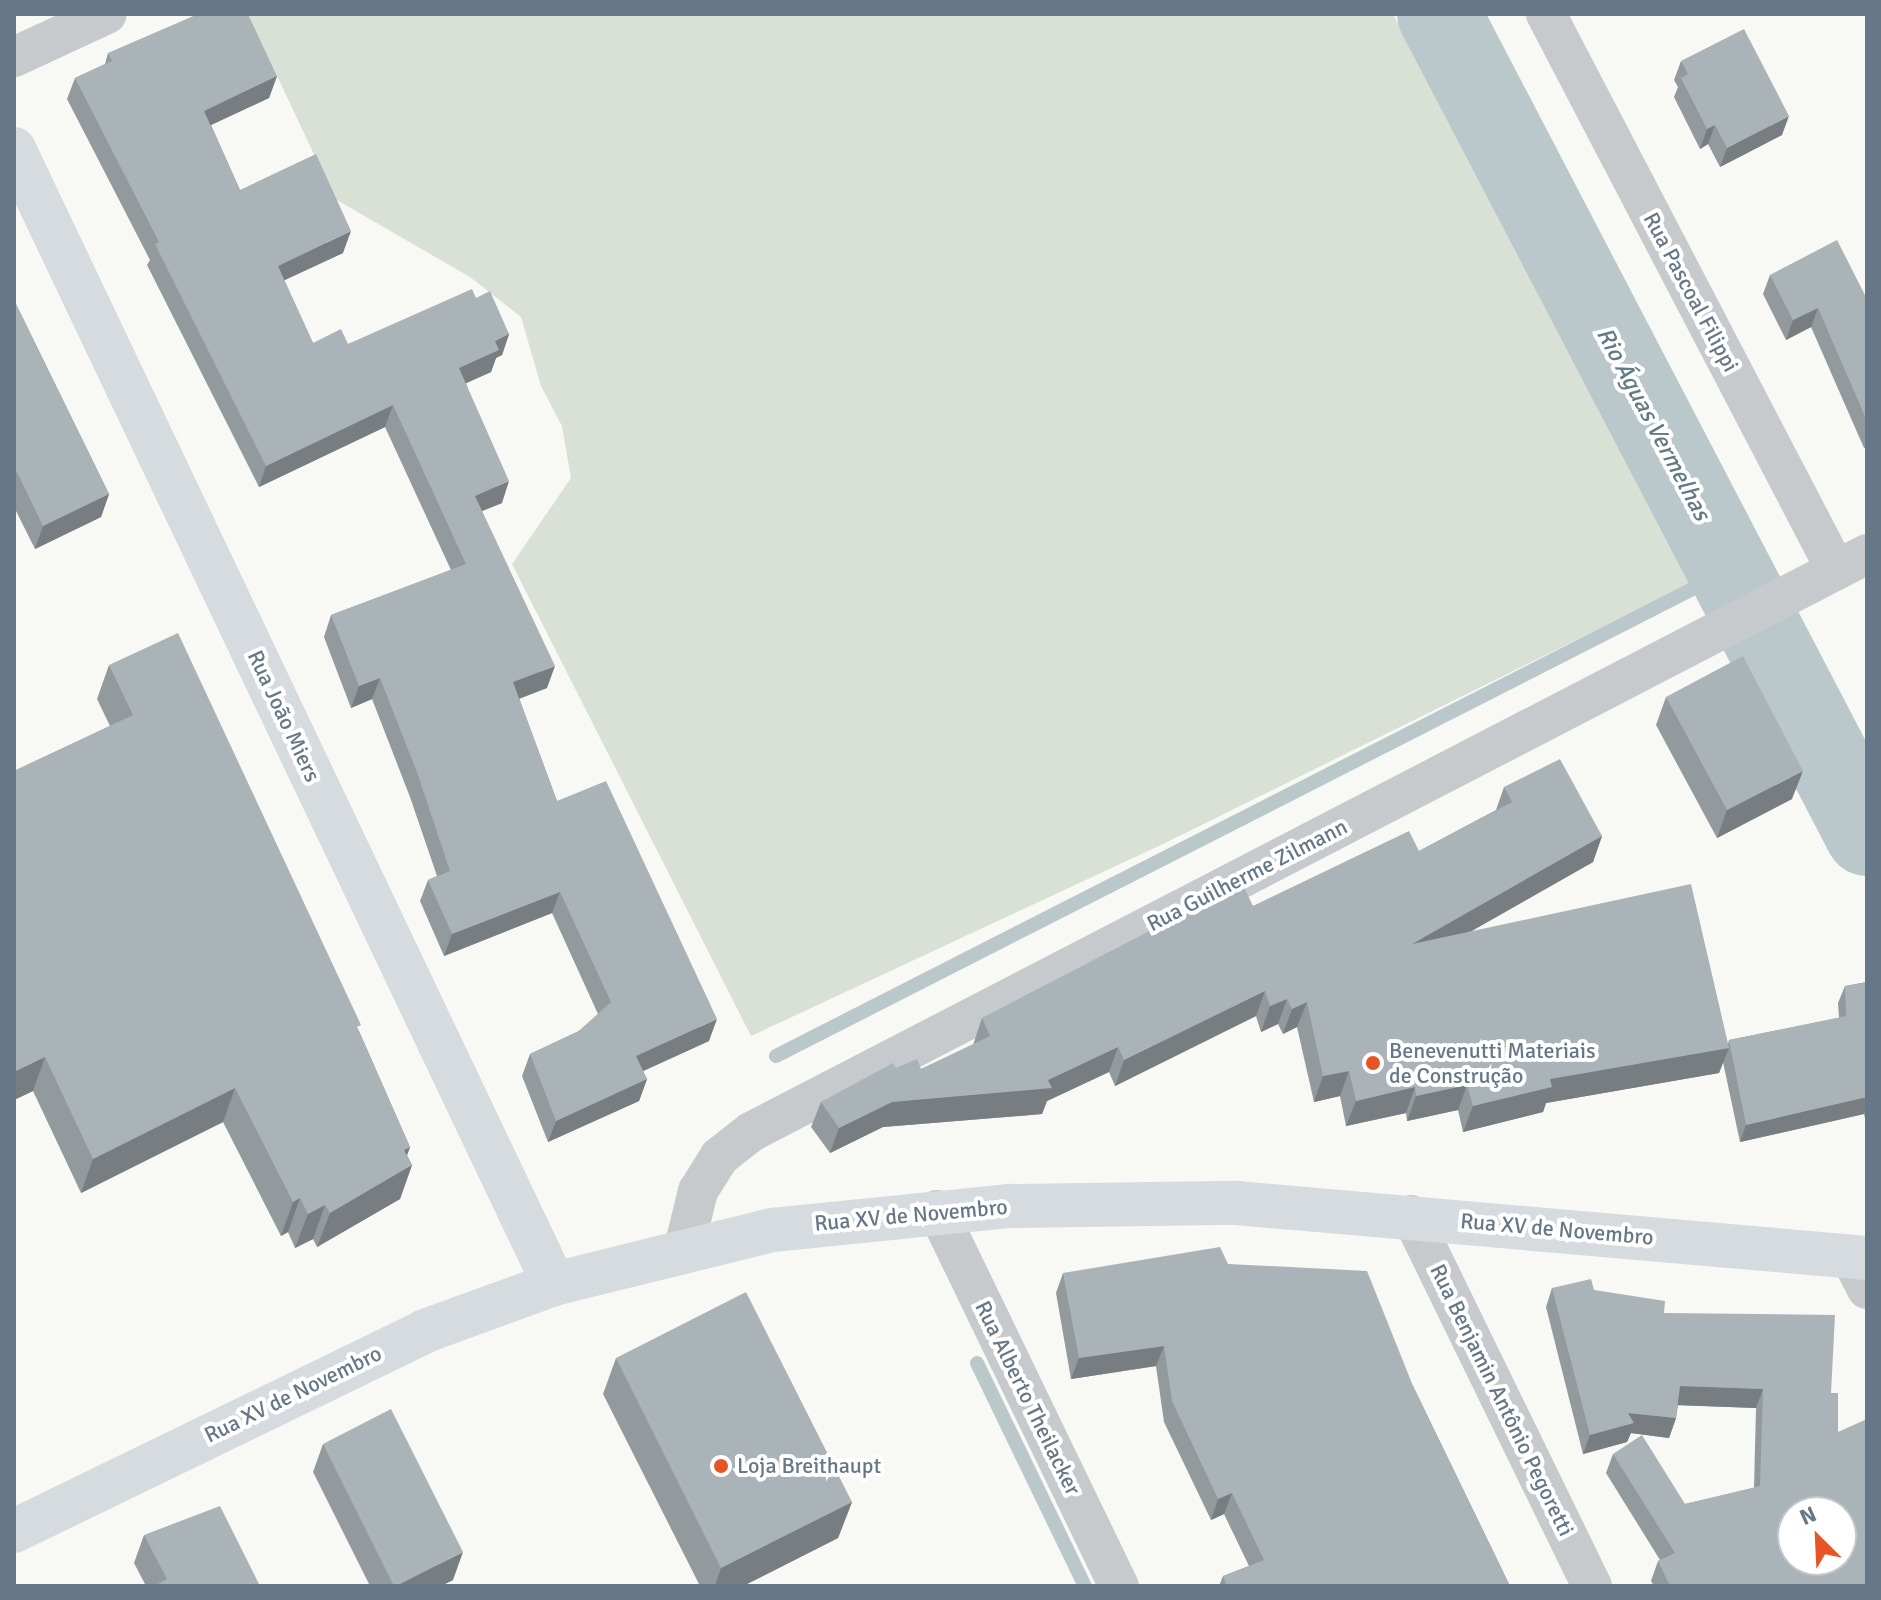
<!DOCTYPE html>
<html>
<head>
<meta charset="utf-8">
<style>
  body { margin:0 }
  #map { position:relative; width:1881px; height:1600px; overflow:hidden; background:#f8f8f5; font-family:Signika,sans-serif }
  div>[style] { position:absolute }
  .green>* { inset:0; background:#d9e0d6 }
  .stream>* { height:14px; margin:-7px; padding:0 7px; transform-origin:7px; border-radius:7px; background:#bbc8cb }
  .river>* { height:84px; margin:-42px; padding:0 42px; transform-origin:42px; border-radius:42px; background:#bbc8cb }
  .street>* { height:40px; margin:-20px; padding:0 20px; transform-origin:20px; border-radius:20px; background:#c6cacd }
  .secondary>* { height:44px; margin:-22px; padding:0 22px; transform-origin:22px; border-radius:22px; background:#d6dbdf }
  .primary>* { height:44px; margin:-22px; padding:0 22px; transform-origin:22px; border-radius:22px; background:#d6dbdf }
  .wall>* { inset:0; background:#929a9e }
  .shaded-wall>* { inset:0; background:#777d81 }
  .building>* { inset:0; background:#aab3b8 }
  .dots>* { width:22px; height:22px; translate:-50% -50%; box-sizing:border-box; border:4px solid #fff; border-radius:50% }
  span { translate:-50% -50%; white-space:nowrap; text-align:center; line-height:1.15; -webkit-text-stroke:8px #fff; paint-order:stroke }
  .street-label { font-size:22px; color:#667887 }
  .poi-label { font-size:22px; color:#667887 }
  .left { translate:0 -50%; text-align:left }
  .water-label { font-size:24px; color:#627a83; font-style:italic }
  .frame { position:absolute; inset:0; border:16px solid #667887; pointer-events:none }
  .north { position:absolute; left:1777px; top:1496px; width:80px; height:80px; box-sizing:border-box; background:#fff; border:2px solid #c2c9cf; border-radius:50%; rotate:336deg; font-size:22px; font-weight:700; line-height:32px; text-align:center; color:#667887 }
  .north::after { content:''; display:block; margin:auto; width:28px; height:36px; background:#e75526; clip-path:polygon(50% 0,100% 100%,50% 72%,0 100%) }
</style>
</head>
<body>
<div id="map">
  <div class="green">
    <i style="clip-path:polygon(248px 14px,1393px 14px,1698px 580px,1163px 844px,751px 1036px,512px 564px,571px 478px,562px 426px,541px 386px,521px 317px,470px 277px,335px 199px)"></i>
  </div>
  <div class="stream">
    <i style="left:776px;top:1056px;width:1066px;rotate:-27deg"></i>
    <i style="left:977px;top:1363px;width:248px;rotate:64.2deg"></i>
  </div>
  <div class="river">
    <i style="left:1439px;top:14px;width:925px;rotate:62.44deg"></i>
  </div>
  <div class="street">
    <i style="left:1546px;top:14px;width:627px;rotate:62.45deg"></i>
    <i style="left:14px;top:57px;width:102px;rotate:-24.8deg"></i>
    <i style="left:937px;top:1210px;width:418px;rotate:64.2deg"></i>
    <i style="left:1411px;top:1215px;width:413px;rotate:64deg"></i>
    <i style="left:684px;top:1248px;width:59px;rotate:-76.2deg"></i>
    <i style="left:698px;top:1191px;width:40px;rotate:-58deg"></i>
    <i style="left:719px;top:1157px;width:41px;rotate:-38deg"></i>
    <i style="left:751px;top:1132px;width:1257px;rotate:-27.38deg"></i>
    <i style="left:1850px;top:1256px;width:37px;rotate:63deg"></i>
  </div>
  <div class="secondary">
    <i style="left:14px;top:149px;width:1257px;rotate:64.56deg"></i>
  </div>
  <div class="primary">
    <i style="left:14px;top:1531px;width:457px;rotate:-25.9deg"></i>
    <i style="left:425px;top:1331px;width:137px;rotate:-20deg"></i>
    <i style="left:554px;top:1284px;width:226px;rotate:-13.9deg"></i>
    <i style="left:773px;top:1230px;width:236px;rotate:-5.8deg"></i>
    <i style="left:1008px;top:1206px;width:229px;rotate:-0.8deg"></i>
    <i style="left:1237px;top:1203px;width:632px;rotate:4.99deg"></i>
  </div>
  <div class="wall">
    <i style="clip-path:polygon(108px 53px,277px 76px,269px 98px,211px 125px,240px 190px,343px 253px,284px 280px,313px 343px,348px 344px,476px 298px,509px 334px,502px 355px,496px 358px,491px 372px,466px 383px,502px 503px,482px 511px,547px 688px,519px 698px,557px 801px,709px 1041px,643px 1071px,647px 1079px,639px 1101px,548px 1142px,522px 1076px,530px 1054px,579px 1031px,598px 1014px,552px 913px,444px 956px,420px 901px,428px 880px,437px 876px,410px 797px,372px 699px,351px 708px,324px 637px,331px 615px,451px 570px,385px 427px,259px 487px,147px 265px,150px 260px,67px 99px,75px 78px,105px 64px)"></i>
    <i style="clip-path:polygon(1681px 61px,1782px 135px,1720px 167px,1708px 144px,1700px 149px,1674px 97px,1678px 87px,1674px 80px)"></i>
    <i style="clip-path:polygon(1770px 275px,1867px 299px,1867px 447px,1864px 448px,1811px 327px,1786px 340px,1763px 294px)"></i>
    <i style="clip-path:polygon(14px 300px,109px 494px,101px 517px,35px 549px,14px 507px)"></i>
    <i style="clip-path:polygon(109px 665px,359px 1031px,410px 1147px,407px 1155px,412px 1165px,400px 1199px,317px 1247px,313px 1239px,295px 1248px,288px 1232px,281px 1236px,223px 1122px,81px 1193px,33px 1091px,14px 1100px,14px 771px,110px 726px,97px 699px)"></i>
    <i style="clip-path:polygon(1666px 697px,1792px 799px,1717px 838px,1656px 725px)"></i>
    <i style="clip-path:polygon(1504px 787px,1602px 836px,1593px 862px,1470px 932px,1728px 1044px,1729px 1040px,1839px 1018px,1838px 1003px,1845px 986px,1867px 982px,1867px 1126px,1864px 1114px,1740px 1142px,1723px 1062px,1719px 1073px,1546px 1103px,1543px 1112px,1463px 1132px,1458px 1110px,1407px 1121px,1406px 1113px,1346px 1126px,1340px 1096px,1314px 1102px,1297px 1027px,1283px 1034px,1278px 1024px,1261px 1032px,1256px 1016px,1115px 1086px,1109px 1072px,1047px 1101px,1042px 1114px,883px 1127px,830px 1153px,811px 1127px,821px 1102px,896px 1068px,921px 1069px,973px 1045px,982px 1018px,1253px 906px,1419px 851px,1496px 810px)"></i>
    <i style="clip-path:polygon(1228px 1264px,1413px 1386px,1510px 1586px,1219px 1586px,1223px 1576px,1249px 1566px,1224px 1514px,1211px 1520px,1164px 1422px,1156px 1366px,1071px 1379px,1056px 1293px,1063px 1273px)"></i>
    <i style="clip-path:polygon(1552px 1288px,1594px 1290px,1664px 1313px,1831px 1393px,1867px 1586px,1654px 1586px,1651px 1581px,1658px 1561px,1660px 1560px,1606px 1473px,1613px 1454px,1685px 1504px,1754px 1488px,1756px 1408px,1678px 1405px,1676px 1418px,1669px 1438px,1631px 1433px,1627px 1442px,1583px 1454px,1546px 1307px)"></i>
    <i style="clip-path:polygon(616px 1358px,852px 1502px,838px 1538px,743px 1586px,700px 1586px,603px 1394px)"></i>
    <i style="clip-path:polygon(323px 1444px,453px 1580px,441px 1586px,370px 1586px,313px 1472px)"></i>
    <i style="clip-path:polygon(144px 1535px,260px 1586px,146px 1586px,134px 1563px)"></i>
  </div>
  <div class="shaded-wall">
    <i style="clip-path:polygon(277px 76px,269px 98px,196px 132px,204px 111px)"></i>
    <i style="clip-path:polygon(1789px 116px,1782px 135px,1720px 167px,1727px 148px)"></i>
    <i style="clip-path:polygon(1715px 125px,1708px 144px,1700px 149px,1707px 129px)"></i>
    <i style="clip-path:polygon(351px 231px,343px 253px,270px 287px,278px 266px)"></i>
    <i style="clip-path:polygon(1818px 308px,1811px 327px,1786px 340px,1793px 320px)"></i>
    <i style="clip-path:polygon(509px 334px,502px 355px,496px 358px,491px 372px,451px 390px,459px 368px,495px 341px)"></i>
    <i style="clip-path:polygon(393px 405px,385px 427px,259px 487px,266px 466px)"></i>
    <i style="clip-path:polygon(509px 481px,502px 503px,467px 517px,475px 496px)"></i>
    <i style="clip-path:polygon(109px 494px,101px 517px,35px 549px,43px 526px)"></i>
    <i style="clip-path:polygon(555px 666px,547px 688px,506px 704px,513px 682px)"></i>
    <i style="clip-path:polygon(380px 678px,372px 699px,351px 708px,359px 686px)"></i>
    <i style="clip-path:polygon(1803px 771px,1792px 799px,1717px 838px,1727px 810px)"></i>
    <i style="clip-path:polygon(1602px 836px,1593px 862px,1403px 970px,1412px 944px)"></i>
    <i style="clip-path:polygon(560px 892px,552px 913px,444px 956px,452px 934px)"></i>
    <i style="clip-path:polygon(1265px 991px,1256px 1016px,1115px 1086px,1124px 1060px)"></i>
    <i style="clip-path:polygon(1287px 999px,1278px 1024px,1261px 1032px,1270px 1006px)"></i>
    <i style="clip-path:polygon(1307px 1002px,1297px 1027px,1283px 1034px,1292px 1009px)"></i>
    <i style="clip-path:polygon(717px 1019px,709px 1041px,628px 1078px,636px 1056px)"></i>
    <i style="clip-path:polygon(1118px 1047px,1109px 1072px,1047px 1101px,1042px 1114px,883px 1127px,830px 1153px,839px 1128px,892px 1102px,1048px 1080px)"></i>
    <i style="clip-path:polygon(1729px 1048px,1719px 1073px,1546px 1103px,1543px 1112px,1463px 1132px,1473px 1106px,1550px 1079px)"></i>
    <i style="clip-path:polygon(45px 1057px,33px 1091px,14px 1100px,14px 1072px)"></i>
    <i style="clip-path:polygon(1349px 1071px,1340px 1096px,1314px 1102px,1323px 1076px)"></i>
    <i style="clip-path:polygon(647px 1079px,639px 1101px,548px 1142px,556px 1121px)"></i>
    <i style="clip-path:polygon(1467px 1085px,1458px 1110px,1407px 1121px,1416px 1096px)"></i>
    <i style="clip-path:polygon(1415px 1087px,1406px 1113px,1346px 1126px,1356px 1101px)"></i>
    <i style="clip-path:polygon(235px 1088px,223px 1122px,81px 1193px,93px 1159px)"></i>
    <i style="clip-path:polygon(1867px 1097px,1867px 1105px,1864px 1114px,1740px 1142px,1746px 1125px)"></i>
    <i style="clip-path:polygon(410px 1147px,401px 1171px,412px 1165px,400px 1199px,317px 1247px,330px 1213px,404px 1150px)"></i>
    <i style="clip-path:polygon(300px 1198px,288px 1232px,281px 1236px,293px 1202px)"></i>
    <i style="clip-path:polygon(325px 1205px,313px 1239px,295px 1248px,308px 1214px)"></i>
    <i style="clip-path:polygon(1164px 1346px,1156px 1366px,1071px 1379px,1079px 1358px)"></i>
    <i style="clip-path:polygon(1680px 1386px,1763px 1389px,1756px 1408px,1673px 1405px)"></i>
    <i style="clip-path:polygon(1628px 1413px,1676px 1418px,1669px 1438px,1631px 1433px,1627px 1442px,1583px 1454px,1590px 1435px)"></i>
    <i style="clip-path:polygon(1232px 1493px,1224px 1514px,1211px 1520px,1218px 1499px)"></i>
    <i style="clip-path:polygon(852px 1502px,838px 1538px,743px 1586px,715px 1586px,721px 1568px)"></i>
    <i style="clip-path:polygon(463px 1552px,453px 1580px,441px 1586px,396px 1586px)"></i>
  </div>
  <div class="building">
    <i style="clip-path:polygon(198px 14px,248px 14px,277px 76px,204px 111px,240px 190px,316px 154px,351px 231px,278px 266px,313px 343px,341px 329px,348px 344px,472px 289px,476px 298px,490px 291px,509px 334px,495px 341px,499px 350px,459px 368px,509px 481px,475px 496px,555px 666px,513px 682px,557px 801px,606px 781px,717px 1019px,636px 1056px,647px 1079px,556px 1121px,530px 1054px,579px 1031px,611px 1002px,560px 892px,452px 934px,428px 880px,450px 871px,418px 775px,380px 678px,359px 686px,331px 615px,466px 564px,393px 405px,266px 466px,155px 244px,159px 242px,75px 78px,112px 61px,108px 53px)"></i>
    <i style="clip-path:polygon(1744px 29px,1789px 116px,1727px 148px,1715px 125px,1707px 129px,1681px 78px,1688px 74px,1681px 61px)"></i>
    <i style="clip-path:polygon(1837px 240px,1867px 299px,1867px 421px,1818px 308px,1793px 320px,1770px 275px)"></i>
    <i style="clip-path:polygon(14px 300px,109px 494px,43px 526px,14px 466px)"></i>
    <i style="clip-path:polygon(178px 633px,361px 1025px,357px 1027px,410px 1147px,404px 1150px,412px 1165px,330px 1213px,325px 1205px,308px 1214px,300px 1198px,293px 1202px,235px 1088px,93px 1159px,45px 1057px,14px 1072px,14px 771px,133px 715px,109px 665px)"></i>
    <i style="clip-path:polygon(1743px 656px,1803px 771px,1727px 810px,1666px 697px)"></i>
    <i style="clip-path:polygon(1560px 759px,1602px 836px,1412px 944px,1691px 884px,1729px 1048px,1550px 1079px,1552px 1087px,1473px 1106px,1467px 1085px,1416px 1096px,1415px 1087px,1356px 1101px,1349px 1071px,1323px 1076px,1307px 1002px,1292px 1009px,1287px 999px,1270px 1006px,1265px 991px,1124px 1060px,1118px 1047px,1048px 1080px,1052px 1088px,892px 1102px,839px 1128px,821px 1102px,893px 1063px,896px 1068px,917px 1059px,921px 1069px,990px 1036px,982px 1018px,1242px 883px,1253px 906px,1409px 831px,1419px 851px,1512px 802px,1504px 787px)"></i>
    <i style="clip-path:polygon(1867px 982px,1867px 1097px,1746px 1125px,1729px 1040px,1846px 1016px,1845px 986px)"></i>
    <i style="clip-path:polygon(1220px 1247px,1228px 1264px,1367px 1271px,1413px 1386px,1510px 1586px,1227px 1586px,1223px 1576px,1264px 1560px,1232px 1493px,1218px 1499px,1172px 1401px,1164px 1346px,1079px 1358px,1063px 1273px)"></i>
    <i style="clip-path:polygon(evenodd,1591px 1279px,1594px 1290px,1665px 1301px,1664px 1313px,1835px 1315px,1831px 1393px,1838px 1393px,1838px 1432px,1867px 1419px,1867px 1586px,1670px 1586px,1658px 1561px,1675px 1553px,1613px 1454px,1642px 1435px,1685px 1504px,1760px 1486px,1763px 1389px,1680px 1386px,1676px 1418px,1628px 1413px,1634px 1423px,1590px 1435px,1552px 1288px,1591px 1279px,1793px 1512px,1841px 1512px,1841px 1560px,1793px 1560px,1793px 1512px)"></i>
    <i style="clip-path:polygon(746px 1292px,852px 1502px,721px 1568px,616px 1358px)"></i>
    <i style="clip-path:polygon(391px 1409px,463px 1552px,396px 1586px,394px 1586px,323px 1444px)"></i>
    <i style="clip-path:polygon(220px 1506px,260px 1586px,154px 1586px,167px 1579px,144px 1535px)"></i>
  </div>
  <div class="dots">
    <i style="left:1373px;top:1063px;background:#e75526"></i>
    <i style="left:721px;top:1466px;background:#e75526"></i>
  </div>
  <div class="street-label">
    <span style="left:1691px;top:292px;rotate:62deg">Rua Pascoal Filippi</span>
    <span style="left:284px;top:716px;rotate:65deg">Rua João Miers</span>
    <span style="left:1247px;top:875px;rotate:-27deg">Rua Guilherme Zilmann</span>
    <span style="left:911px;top:1215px;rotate:-5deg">Rua XV de Novembro</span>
    <span style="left:1557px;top:1229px;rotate:5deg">Rua XV de Novembro</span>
    <span style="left:293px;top:1394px;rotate:-26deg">Rua XV de Novembro</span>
    <span style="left:1028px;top:1398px;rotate:64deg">Rua Alberto Theilacker</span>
    <span style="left:1502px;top:1400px;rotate:64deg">Rua Benjamin Antônio Pegoretti</span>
  </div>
  <div class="poi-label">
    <span class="left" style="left:1389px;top:1063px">Benevenutti Materiais<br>de Construção</span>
    <span class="left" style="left:737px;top:1466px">Loja Breithaupt</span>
  </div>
  <div class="water-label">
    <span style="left:1653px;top:424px;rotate:62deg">Rio Águas Vermelhas</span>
  </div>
  <div class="frame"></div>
  <div class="north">N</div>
</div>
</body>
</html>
